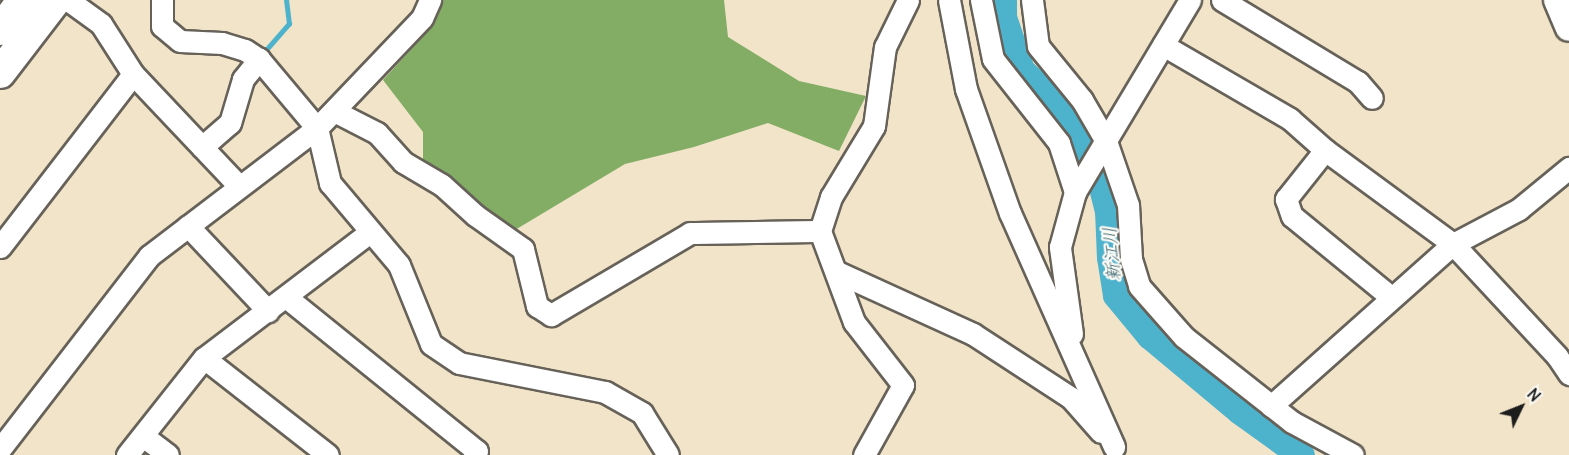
<!DOCTYPE html>
<html>
<head>
<meta charset="utf-8">
<style>
  body { margin:0 }
  #map { position:relative; width:1569px; height:455px; overflow:hidden; background:#f1e4c9; font-family:Delius,"Klee One",sans-serif }
  div>[style] { position:absolute }
  .forest>* { inset:0; background:#83ad65 }
  .stream>* { height:4.5px; margin:-2.25px; padding:0 2.25px; transform-origin:2.25px; border-radius:2.25px; background:#4db2cc }
  .river>* { height:27px; margin:-13.5px; padding:0 13.5px; transform-origin:13.5px; border-radius:13.5px; background:#4db2cc }
  .roads { filter:drop-shadow(2px 0 #676259) drop-shadow(-2px 0 #676259) drop-shadow(0 2px #676259) drop-shadow(0 -2px #676259) }
  .minor>* { height:21px; margin:-10.5px; padding:0 10.5px; transform-origin:10.5px; border-radius:10.5px; background:#fff }
  .major>* { height:26px; margin:-13px; padding:0 13px; transform-origin:13px; border-radius:13px; background:#fff }
  .highway>* { height:30px; margin:-15px; padding:0 15px; transform-origin:15px; border-radius:15px; background:#fff }
  span { translate:-50% -50%; white-space:nowrap; text-align:center; line-height:1.15; -webkit-text-stroke:4.5px #fdfcf7; paint-order:stroke }
  .water-label { font-size:18px; color:#32606b; font-style:italic }
  .north { position:absolute; left:1491px; top:377px; width:60px; height:60px; -webkit-text-stroke:4px #fdfcf7; paint-order:stroke; rotate:47deg; font-size:16px; font-weight:700; line-height:24px; text-align:center; color:#1c1c1c }
  .north::after { content:''; display:block; margin:auto; width:21px; height:27px; background:#1c1c1c; clip-path:polygon(50% 0,100% 100%,50% 72%,0 100%) }
</style>
</head>
<body>
<div id="map">
  <div class="forest">
    <i style="clip-path:polygon(443px 0,724px 0,728px 37px,799px 81px,866px 96px,839px 151px,768px 123px,694px 147px,625px 164px,515px 230px,423px 161px,423px 132px,383px 80px,429px 30px)"></i>
  </div>
  <div class="stream">
    <i style="left:266px;top:50px;width:35px;rotate:-49deg"></i>
    <i style="left:289px;top:24px;width:24px;rotate:-97deg"></i>
  </div>
  <div class="river">
    <i style="left:1003px;top:0;width:17px;rotate:90deg"></i>
    <i style="left:1003px;top:17px;width:56px;rotate:71.2deg"></i>
    <i style="left:1021px;top:70px;width:59px;rotate:43.6deg"></i>
    <i style="left:1064px;top:111px;width:73px;rotate:61.3deg"></i>
    <i style="left:1099px;top:175px;width:36px;rotate:76deg"></i>
    <i style="left:1108px;top:210px;width:47px;rotate:87.6deg"></i>
    <i style="left:1110px;top:257px;width:38px;rotate:81deg"></i>
    <i style="left:1116px;top:295px;width:53px;rotate:50.3deg"></i>
    <i style="left:1150px;top:336px;width:117px;rotate:39.8deg"></i>
    <i style="left:1240px;top:411px;width:75px;rotate:35.8deg"></i>
  </div>
  <div class="roads">
    <div class="minor">
      <i style="left:68px;top:0;width:41px;rotate:36deg"></i>
      <i style="left:101px;top:24px;width:59px;rotate:57.4deg"></i>
      <i style="left:133px;top:74px;width:154px;rotate:46.6deg"></i>
      <i style="left:162px;top:0;width:26px;rotate:90deg"></i>
      <i style="left:162px;top:26px;width:23px;rotate:40deg"></i>
      <i style="left:180px;top:41px;width:42px;rotate:2.7deg"></i>
      <i style="left:222px;top:43px;width:24px;rotate:17deg"></i>
      <i style="left:245px;top:50px;width:17px;rotate:33deg"></i>
      <i style="left:259px;top:59px;width:90px;rotate:50deg"></i>
      <i style="left:317px;top:128px;width:57px;rotate:76.7deg"></i>
      <i style="left:330px;top:183px;width:107px;rotate:49.9deg"></i>
      <i style="left:399px;top:265px;width:85px;rotate:67.9deg"></i>
      <i style="left:431px;top:344px;width:34px;rotate:34deg"></i>
      <i style="left:459px;top:363px;width:149px;rotate:11.2deg"></i>
      <i style="left:605px;top:392px;width:43px;rotate:29.6deg"></i>
      <i style="left:642px;top:413px;width:49px;rotate:58.2deg"></i>
      <i style="left:949px;top:0;width:91px;rotate:79.2deg"></i>
      <i style="left:966px;top:89px;width:132px;rotate:70.5deg"></i>
      <i style="left:1010px;top:213px;width:256px;rotate:66deg"></i>
      <i style="left:981px;top:0;width:60px;rotate:78.5deg"></i>
      <i style="left:993px;top:59px;width:107px;rotate:51.8deg"></i>
      <i style="left:1059px;top:143px;width:52px;rotate:71.9deg"></i>
      <i style="left:1032px;top:0;width:46px;rotate:82.6deg"></i>
      <i style="left:1038px;top:46px;width:70px;rotate:50.8deg"></i>
      <i style="left:1082px;top:100px;width:48px;rotate:59.7deg"></i>
      <i style="left:1106px;top:141px;width:68px;rotate:71deg"></i>
      <i style="left:1128px;top:205px;width:54px;rotate:86.8deg"></i>
      <i style="left:1131px;top:259px;width:28px;rotate:73deg"></i>
      <i style="left:1139px;top:286px;width:68px;rotate:48.6deg"></i>
      <i style="left:1184px;top:337px;width:137px;rotate:38.2deg"></i>
      <i style="left:1292px;top:422px;width:69px;rotate:28.4deg"></i>
      <i style="left:1222px;top:0;width:159px;rotate:31.1deg"></i>
      <i style="left:1358px;top:82px;width:21px;rotate:49deg"></i>
      <i style="left:1163px;top:45px;width:147px;rotate:30.2deg"></i>
      <i style="left:1290px;top:119px;width:47px;rotate:41.5deg"></i>
      <i style="left:1325px;top:150px;width:159px;rotate:36.3deg"></i>
      <i style="left:1453px;top:244px;width:153px;rotate:47.1deg"></i>
      <i style="left:1557px;top:356px;width:22px;rotate:56deg"></i>
      <i style="left:334px;top:111px;width:48px;rotate:27.1deg"></i>
      <i style="left:377px;top:133px;width:39px;rotate:48deg"></i>
      <i style="left:403px;top:162px;width:45px;rotate:30.5deg"></i>
      <i style="left:442px;top:185px;width:45px;rotate:42.3deg"></i>
      <i style="left:475px;top:215px;width:59px;rotate:35.3deg"></i>
      <i style="left:523px;top:249px;width:59px;rotate:76.2deg"></i>
      <i style="left:537px;top:306px;width:17px;rotate:33deg"></i>
      <i style="left:551px;top:315px;width:161px;rotate:-30.5deg"></i>
      <i style="left:690px;top:233px;width:130px;rotate:-0.9deg"></i>
      <i style="left:202px;top:147px;width:37px;rotate:-41deg"></i>
      <i style="left:230px;top:123px;width:46px;rotate:-73.5deg"></i>
      <i style="left:243px;top:79px;width:26px;rotate:-51deg"></i>
      <i style="left:1325px;top:150px;width:63px;rotate:128.5deg"></i>
      <i style="left:1286px;top:199px;width:18px;rotate:71deg"></i>
      <i style="left:1292px;top:216px;width:128px;rotate:39.3deg"></i>
      <i style="left:188px;top:226px;width:117px;rotate:46.7deg"></i>
      <i style="left:0;top:247px;width:218px;rotate:-52.4deg"></i>
      <i style="left:837px;top:272px;width:149px;rotate:24.5deg"></i>
      <i style="left:973px;top:334px;width:117px;rotate:33.1deg"></i>
      <i style="left:1071px;top:398px;width:45px;rotate:48.6deg"></i>
      <i style="left:286px;top:297px;width:245px;rotate:38.9deg"></i>
      <i style="left:477px;top:451px;width:5px;rotate:127deg"></i>
      <i style="left:1072px;top:334px;width:88px;rotate:-97.9deg"></i>
      <i style="left:1060px;top:247px;width:57px;rotate:-74.7deg"></i>
      <i style="left:1075px;top:192px;width:224px;rotate:-59.1deg"></i>
      <i style="left:204px;top:358px;width:157px;rotate:38deg"></i>
      <i style="left:1271px;top:406px;width:244px;rotate:-41.7deg"></i>
      <i style="left:1453px;top:244px;width:75px;rotate:-27.9deg"></i>
      <i style="left:1519px;top:209px;width:65px;rotate:-39.4deg"></i>
      <i style="left:143px;top:436px;width:31px;rotate:37deg"></i>
      <i style="left:0;top:449px;width:244px;rotate:-52.3deg"></i>
      <i style="left:149px;top:256px;width:211px;rotate:-37.3deg"></i>
      <i style="left:317px;top:128px;width:152px;rotate:-46.3deg"></i>
      <i style="left:422px;top:18px;width:20px;rotate:-66deg"></i>
      <i style="left:127px;top:455px;width:124px;rotate:-51.6deg"></i>
      <i style="left:204px;top:358px;width:208px;rotate:-37.2deg"></i>
      <i style="left:864px;top:455px;width:80px;rotate:-60.9deg"></i>
      <i style="left:903px;top:385px;width:80px;rotate:-127.9deg"></i>
      <i style="left:854px;top:322px;width:97px;rotate:-110.5deg"></i>
      <i style="left:820px;top:231px;width:36px;rotate:-72deg"></i>
      <i style="left:831px;top:197px;width:83px;rotate:-58.8deg"></i>
      <i style="left:874px;top:126px;width:80px;rotate:-82.1deg"></i>
      <i style="left:885px;top:47px;width:52px;rotate:-63.9deg"></i>
    </div>
    <div class="major">
      <i style="left:1557px;top:0;width:30px;rotate:67deg"></i>
    </div>
    <div class="highway">
      <i style="left:0;top:30px;width:38px;rotate:-53deg"></i>
      <i style="left:0;top:73px;width:92px;rotate:-52.5deg"></i>
    </div>
  </div>
  <div class="water-label">
    <span style="left:1112px;top:254px;rotate:-95deg">新江川</span>
  </div>
  <div class="north">N</div>
</div>
</body>
</html>
